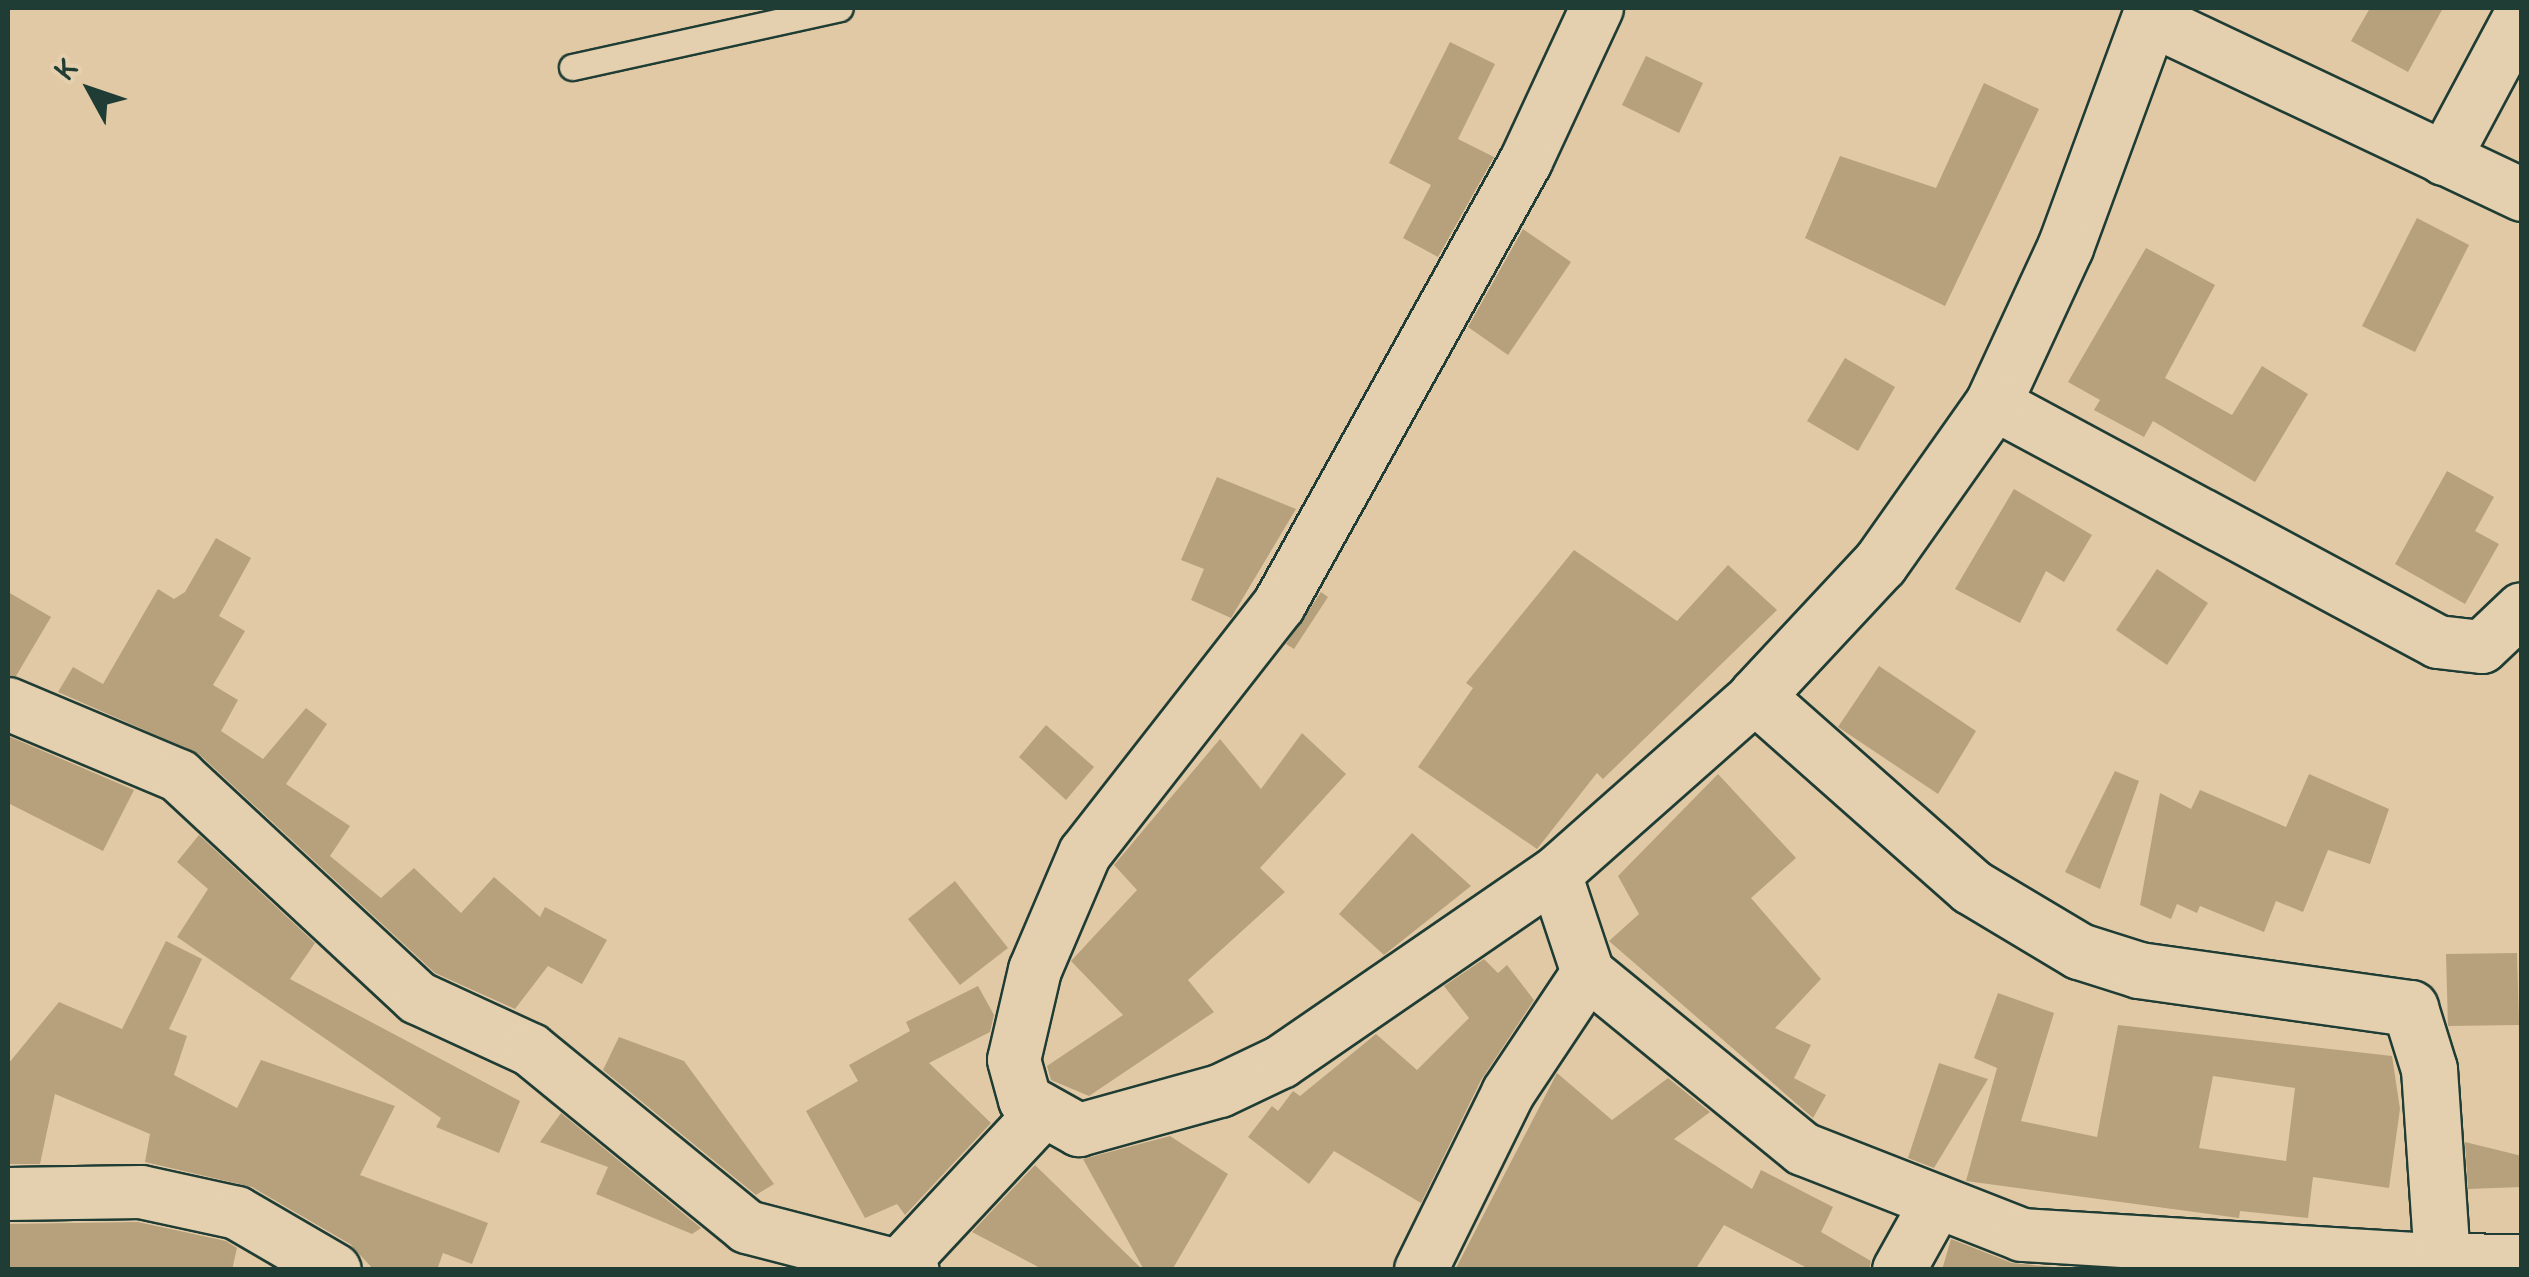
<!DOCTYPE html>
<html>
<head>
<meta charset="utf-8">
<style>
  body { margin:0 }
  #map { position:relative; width:2529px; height:1277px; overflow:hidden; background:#e2c9a5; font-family:Pangolin,sans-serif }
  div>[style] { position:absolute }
  .building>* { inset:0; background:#b6a17c }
  .roads { filter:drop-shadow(2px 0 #1f3d34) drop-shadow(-2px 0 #1f3d34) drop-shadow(0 2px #1f3d34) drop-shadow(0 -2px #1f3d34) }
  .lane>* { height:25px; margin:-12.5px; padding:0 12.5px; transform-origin:12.5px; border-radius:12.5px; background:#e4d0af }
  .street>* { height:52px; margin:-26px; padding:0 26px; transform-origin:26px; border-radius:26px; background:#e4d0af }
  .secondary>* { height:55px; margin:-27.5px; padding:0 27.5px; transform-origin:27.5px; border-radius:27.5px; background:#e4d0af }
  span { translate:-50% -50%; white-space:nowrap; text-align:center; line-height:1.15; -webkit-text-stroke:8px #e4d0af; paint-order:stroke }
  .frame { position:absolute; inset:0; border:10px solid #1f3d34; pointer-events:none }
  .north { position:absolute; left:40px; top:40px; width:100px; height:100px; -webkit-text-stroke:8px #e4d0af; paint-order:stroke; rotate:310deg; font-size:28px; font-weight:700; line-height:40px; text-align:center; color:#1f3d34 }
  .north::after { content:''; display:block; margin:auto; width:35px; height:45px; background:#1f3d34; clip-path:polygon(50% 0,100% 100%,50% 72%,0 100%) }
</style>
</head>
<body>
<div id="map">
  <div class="building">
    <i style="clip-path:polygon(2370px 8px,2443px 8px,2408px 72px,2351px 41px)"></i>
    <i style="clip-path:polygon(1450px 42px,1495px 64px,1458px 139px,1494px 157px,1438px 257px,1403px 238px,1431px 185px,1389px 163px)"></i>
    <i style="clip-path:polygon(1646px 56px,1703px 83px,1679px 133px,1622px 105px)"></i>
    <i style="clip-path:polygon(1984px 83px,2039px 109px,1945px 306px,1805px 238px,1840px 156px,1936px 188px)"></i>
    <i style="clip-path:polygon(2417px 218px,2469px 245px,2415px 352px,2362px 326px)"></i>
    <i style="clip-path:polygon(1523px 229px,1571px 262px,1508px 355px,1468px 327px)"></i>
    <i style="clip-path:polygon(2146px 248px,2215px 285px,2165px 378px,2232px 415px,2262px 366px,2308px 394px,2255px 482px,2153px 421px,2144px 437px,2094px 410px,2100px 400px,2068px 382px)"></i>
    <i style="clip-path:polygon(1845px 358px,1895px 387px,1858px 451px,1807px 421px)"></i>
    <i style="clip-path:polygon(2447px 471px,2494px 497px,2475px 531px,2499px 544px,2465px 604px,2395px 564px)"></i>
    <i style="clip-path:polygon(1217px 477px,1296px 509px,1231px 618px,1191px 600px,1204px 569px,1181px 560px)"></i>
    <i style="clip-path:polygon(2014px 489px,2092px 535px,2064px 582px,2046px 571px,2020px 623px,1955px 589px)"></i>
    <i style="clip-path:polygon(216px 538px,251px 558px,219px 616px,245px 631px,213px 685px,238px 700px,221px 731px,263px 759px,306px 708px,327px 724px,286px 784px,350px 826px,330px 856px,381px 898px,414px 868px,461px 913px,494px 877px,540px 917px,545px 907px,607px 940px,582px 984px,548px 966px,515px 1009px,435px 973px,199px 754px,58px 692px,73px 667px,103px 684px,158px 589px,174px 599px,185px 592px)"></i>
    <i style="clip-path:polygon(1574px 550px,1677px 621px,1728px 565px,1777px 610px,1603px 779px,1597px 773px,1537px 849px,1418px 767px,1473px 688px,1466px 683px)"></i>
    <i style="clip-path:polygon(2157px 569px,2208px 603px,2167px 665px,2116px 630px)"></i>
    <i style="clip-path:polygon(8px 592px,51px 617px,16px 676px,8px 675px)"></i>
    <i style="clip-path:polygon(1321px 592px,1328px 597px,1294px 649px,1286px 644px)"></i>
    <i style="clip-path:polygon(1879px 666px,1976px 731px,1938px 794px,1838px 727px)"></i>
    <i style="clip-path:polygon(1046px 725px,1094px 767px,1066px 800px,1019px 757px)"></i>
    <i style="clip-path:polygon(1302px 733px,1346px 774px,1260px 868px,1285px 892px,1188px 980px,1214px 1012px,1089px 1096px,1051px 1080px,1047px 1066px,1123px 1015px,1071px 961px,1137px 890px,1114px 865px,1220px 739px,1261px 789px)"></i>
    <i style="clip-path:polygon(8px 736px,134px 790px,103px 851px,8px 803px)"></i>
    <i style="clip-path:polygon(2115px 771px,2139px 781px,2100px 889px,2065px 872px)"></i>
    <i style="clip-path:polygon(1718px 774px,1796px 858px,1751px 898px,1821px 979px,1775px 1028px,1811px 1045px,1794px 1078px,1826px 1095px,1813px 1118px,1609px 941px,1639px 914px,1618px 876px)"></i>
    <i style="clip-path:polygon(2309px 774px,2389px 809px,2370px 864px,2328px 850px,2303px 912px,2276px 901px,2264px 932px,2200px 906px,2197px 913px,2177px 904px,2171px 919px,2140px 905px,2160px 793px,2191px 809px,2200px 790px,2286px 827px)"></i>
    <i style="clip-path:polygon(1412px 833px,1471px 886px,1384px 955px,1339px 914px)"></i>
    <i style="clip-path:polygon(199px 835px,315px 943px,290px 979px,520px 1101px,499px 1153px,436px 1127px,441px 1118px,177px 937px,208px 889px,177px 862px)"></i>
    <i style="clip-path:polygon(955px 881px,1008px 948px,960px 985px,908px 919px)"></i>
    <i style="clip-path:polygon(166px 941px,202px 959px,169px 1029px,187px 1036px,174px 1075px,237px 1108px,261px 1060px,395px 1106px,360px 1175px,488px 1223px,472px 1264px,443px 1253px,437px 1270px,374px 1270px,350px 1244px,252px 1187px,145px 1162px,150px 1134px,55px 1094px,40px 1164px,8px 1164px,8px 1064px,59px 1002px,122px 1029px)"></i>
    <i style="clip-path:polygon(2517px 953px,2519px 1025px,2448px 1026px,2446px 954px)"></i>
    <i style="clip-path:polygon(1484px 959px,1498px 973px,1507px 965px,1534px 1000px,1481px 1080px,1421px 1203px,1334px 1151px,1309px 1184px,1248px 1137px,1272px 1106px,1278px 1111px,1293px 1091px,1300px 1096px,1376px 1034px,1417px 1070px,1469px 1018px,1444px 986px)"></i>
    <i style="clip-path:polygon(978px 986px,994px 1015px,990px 1032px,929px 1063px,991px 1123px,905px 1215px,897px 1204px,865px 1218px,806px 1111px,858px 1081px,849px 1065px,910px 1031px,906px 1022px)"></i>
    <i style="clip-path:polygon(evenodd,1998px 993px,2054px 1013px,2021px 1121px,2097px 1137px,2118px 1025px,2392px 1056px,2400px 1109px,2389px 1188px,2313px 1177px,2308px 1218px,2240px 1211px,2239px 1218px,1966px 1181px,1997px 1068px,1974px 1058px,1998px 993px,2213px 1076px,2295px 1088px,2286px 1161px,2199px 1148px,2213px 1076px)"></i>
    <i style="clip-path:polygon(619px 1037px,684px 1061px,774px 1184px,756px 1195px,603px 1070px)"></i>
    <i style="clip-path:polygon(1939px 1063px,1988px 1079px,1934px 1168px,1908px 1158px)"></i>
    <i style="clip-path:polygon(1557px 1073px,1612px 1120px,1668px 1078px,1710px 1112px,1674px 1139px,1752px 1189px,1761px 1170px,1833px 1207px,1821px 1232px,1871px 1261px,1869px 1270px,1811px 1270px,1724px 1225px,1695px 1270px,1455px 1270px)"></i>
    <i style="clip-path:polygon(561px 1113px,701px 1228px,692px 1234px,596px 1194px,608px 1167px,540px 1142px)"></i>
    <i style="clip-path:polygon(1170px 1136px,1228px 1174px,1172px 1270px,1144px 1270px,1083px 1159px)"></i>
    <i style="clip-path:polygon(2465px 1142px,2522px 1156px,2522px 1187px,2468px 1189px)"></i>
    <i style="clip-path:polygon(1035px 1165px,1143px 1270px,1044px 1270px,972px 1232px)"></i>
    <i style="clip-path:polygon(138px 1222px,226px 1241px,237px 1248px,232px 1270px,8px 1270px,8px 1224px)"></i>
    <i style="clip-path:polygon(1951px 1239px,2012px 1263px,2086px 1270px,1942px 1270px)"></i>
  </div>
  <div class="roads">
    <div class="lane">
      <i style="left:572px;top:67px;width:274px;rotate:-12.4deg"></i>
    </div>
    <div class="street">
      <i style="left:1597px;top:8px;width:169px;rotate:114.9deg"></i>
      <i style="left:1526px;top:161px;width:508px;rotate:119.09deg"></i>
      <i style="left:1279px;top:605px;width:315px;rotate:128deg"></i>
      <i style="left:1085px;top:853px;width:127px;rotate:113.1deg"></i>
      <i style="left:1035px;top:970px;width:92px;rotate:103.1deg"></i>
      <i style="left:1014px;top:1060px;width:41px;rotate:74.6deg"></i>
      <i style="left:1025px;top:1100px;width:62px;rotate:29.1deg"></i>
      <i style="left:1079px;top:1130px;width:146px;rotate:-15.5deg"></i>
      <i style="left:1220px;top:1091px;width:68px;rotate:-25.4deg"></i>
      <i style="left:1281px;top:1062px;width:332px;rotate:-34.5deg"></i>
      <i style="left:1555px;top:874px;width:268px;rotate:-41.5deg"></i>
      <i style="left:2150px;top:19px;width:412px;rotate:25.3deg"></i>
      <i style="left:2444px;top:159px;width:166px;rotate:-61.9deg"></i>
      <i style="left:1993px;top:403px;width:505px;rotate:28.24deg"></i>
      <i style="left:2438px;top:642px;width:44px;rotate:6.5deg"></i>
      <i style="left:2482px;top:647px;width:55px;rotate:-43.5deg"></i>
      <i style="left:8px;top:704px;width:186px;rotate:22.8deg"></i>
      <i style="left:179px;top:776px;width:326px;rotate:42.9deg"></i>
      <i style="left:418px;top:998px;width:124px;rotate:24.7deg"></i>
      <i style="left:531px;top:1050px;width:279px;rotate:39.3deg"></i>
      <i style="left:747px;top:1227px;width:171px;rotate:14.5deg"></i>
      <i style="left:1588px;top:973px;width:278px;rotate:39.3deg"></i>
      <i style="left:1803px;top:1149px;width:235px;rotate:21.4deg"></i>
      <i style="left:2022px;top:1235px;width:421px;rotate:3.5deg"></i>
      <i style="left:8px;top:1194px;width:133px;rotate:-0.9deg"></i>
      <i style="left:141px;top:1192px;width:98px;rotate:12.3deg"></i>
      <i style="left:237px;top:1213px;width:113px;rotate:30.2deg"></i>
      <i style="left:902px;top:1263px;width:201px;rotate:-47deg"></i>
      <i style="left:1421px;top:1270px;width:197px;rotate:-63.8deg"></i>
      <i style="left:1508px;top:1093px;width:144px;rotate:-56.3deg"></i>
      <i style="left:1588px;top:973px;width:104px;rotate:-108.4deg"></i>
      <i style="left:1899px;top:1270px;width:78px;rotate:-60.8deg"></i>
    </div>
    <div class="secondary">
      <i style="left:2153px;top:8px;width:255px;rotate:110.2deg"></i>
      <i style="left:2065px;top:247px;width:172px;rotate:114.8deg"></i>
      <i style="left:1993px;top:403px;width:196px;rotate:125.2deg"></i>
      <i style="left:1880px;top:563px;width:182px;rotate:133deg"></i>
      <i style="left:1756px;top:696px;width:288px;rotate:41.5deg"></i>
      <i style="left:1972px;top:887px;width:125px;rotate:30.9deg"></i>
      <i style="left:2079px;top:951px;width:63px;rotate:17.6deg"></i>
      <i style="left:2139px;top:970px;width:274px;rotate:8deg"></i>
      <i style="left:2410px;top:1008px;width:64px;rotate:72.7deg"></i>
      <i style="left:2429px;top:1069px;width:192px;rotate:86.1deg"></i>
      <i style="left:2442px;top:1261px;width:80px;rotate:0.7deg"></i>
    </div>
  </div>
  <div class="frame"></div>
  <div class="north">K</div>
</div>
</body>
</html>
